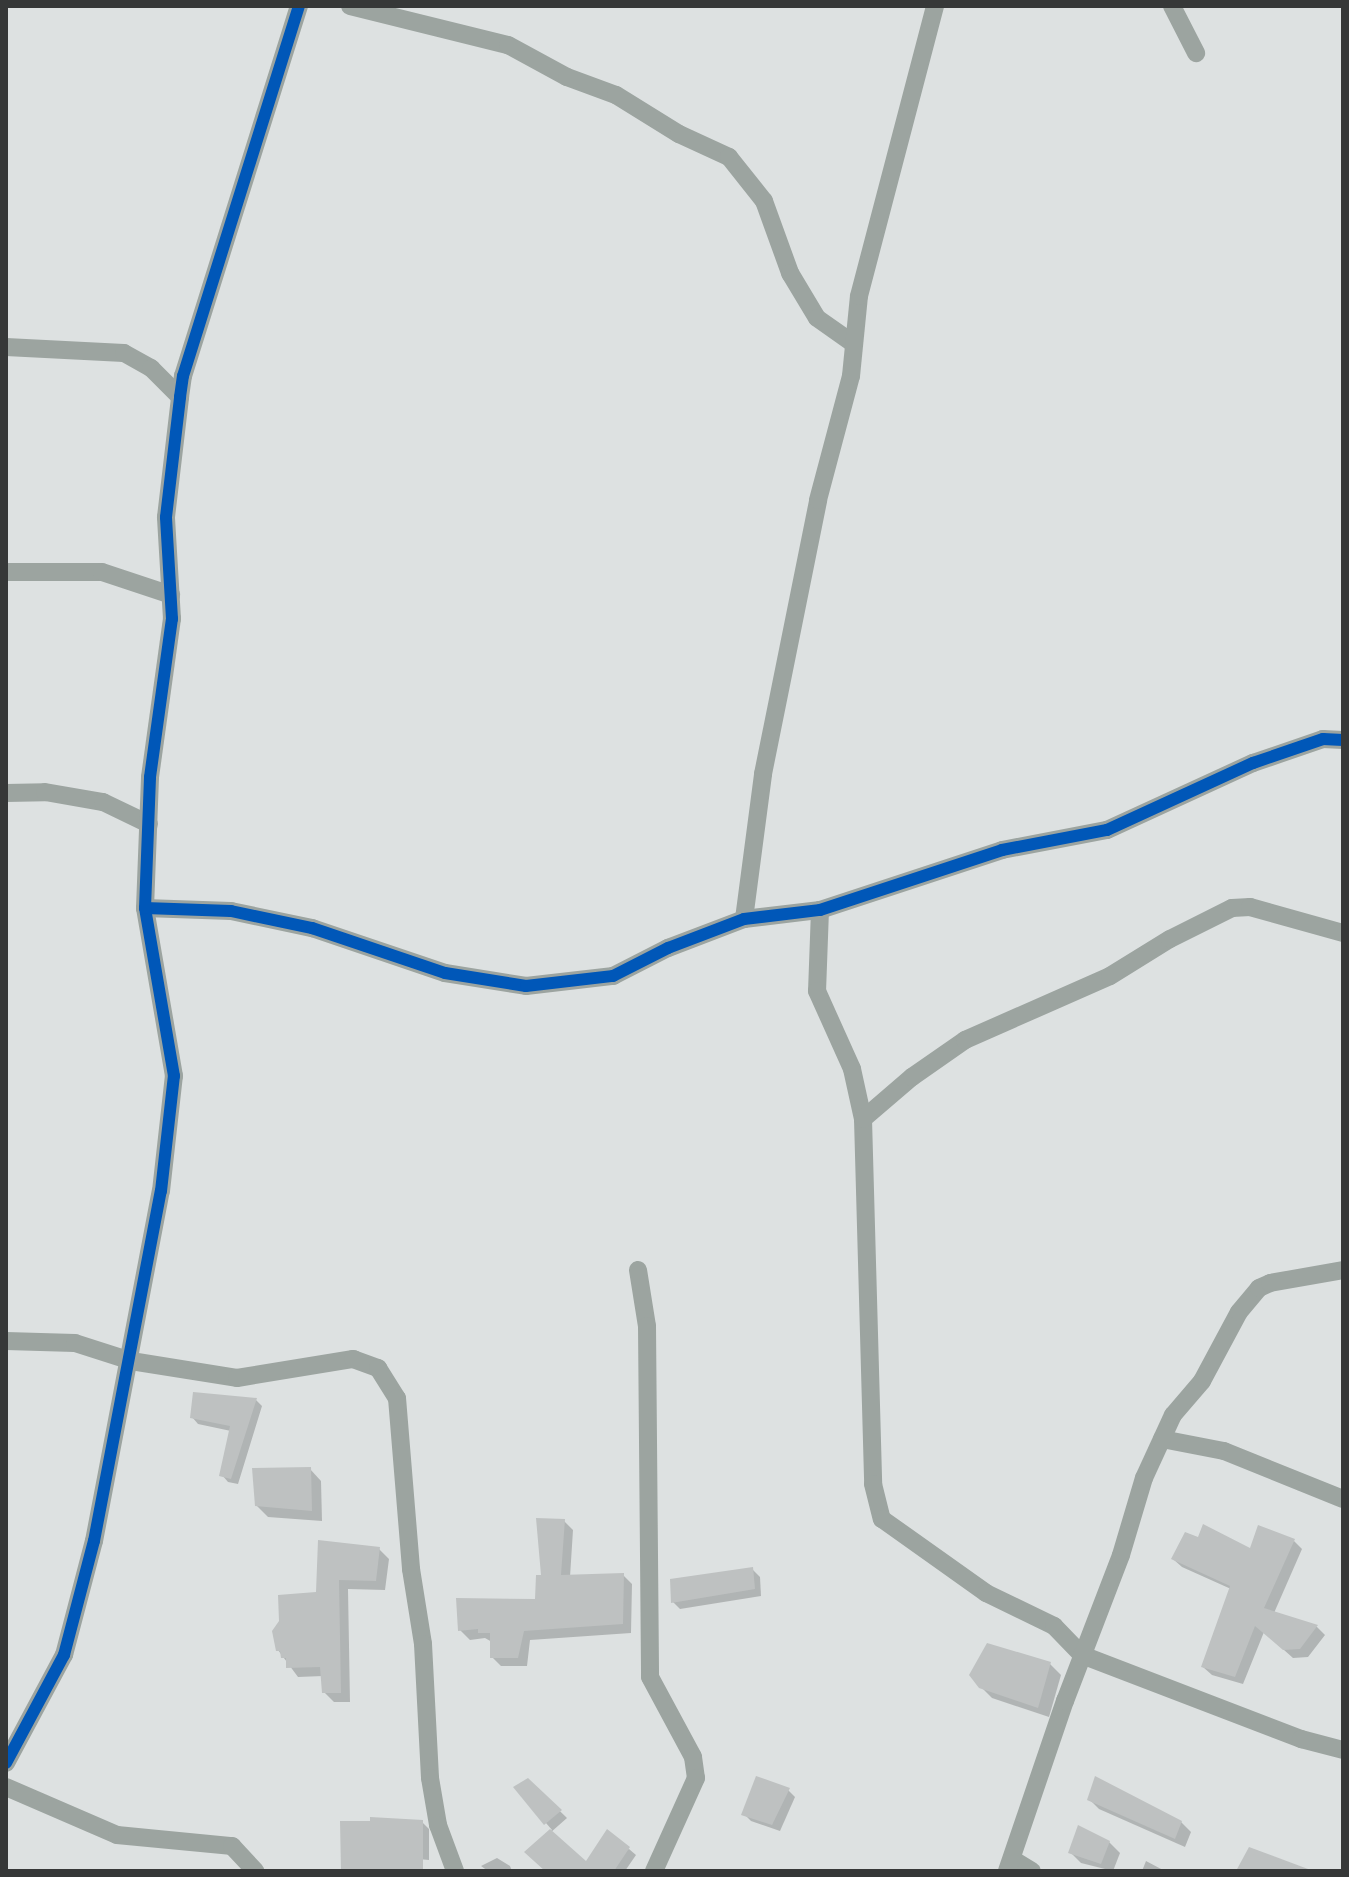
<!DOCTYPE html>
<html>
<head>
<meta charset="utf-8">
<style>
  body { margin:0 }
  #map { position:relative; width:1349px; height:1877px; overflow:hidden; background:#dde1e1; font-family:Poppins,sans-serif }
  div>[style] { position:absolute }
  .shadow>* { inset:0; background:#0003 }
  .building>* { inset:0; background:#bec1c1 }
  .minor>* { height:18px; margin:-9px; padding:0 9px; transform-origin:9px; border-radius:9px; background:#9ca4a0 }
  .cycleway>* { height:12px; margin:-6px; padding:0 6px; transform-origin:6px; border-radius:6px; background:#0057b8 }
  span { translate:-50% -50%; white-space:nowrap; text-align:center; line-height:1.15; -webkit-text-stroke:8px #fff; paint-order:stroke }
  .frame { position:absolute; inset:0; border:8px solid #363838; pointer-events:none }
</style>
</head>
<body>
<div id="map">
  <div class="shadow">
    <i style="clip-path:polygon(256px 1400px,262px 1406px,238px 1484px,228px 1482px,222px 1475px,231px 1431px,198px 1424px,192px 1417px)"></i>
    <i style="clip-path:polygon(310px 1469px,321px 1481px,322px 1521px,268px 1517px,257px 1506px)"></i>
    <i style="clip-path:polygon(564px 1521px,573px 1530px,570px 1577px,623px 1575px,632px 1584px,631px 1633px,530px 1640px,527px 1666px,501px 1666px,492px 1657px,492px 1642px,485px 1638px,470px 1640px,460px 1630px,537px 1601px)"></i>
    <i style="clip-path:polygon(1294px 1541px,1302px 1549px,1274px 1613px,1317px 1627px,1325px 1635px,1308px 1657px,1293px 1658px,1264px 1632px,1243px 1684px,1212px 1675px,1203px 1667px,1231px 1589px,1182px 1567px,1173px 1559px,1251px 1551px)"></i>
    <i style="clip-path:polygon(379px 1549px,389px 1559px,385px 1590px,348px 1589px,350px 1702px,334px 1702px,324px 1692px,323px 1676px,298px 1677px,278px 1650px,318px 1594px)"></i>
    <i style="clip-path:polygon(753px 1570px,760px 1577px,761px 1596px,680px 1609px,673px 1602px)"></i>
    <i style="clip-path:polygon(1050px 1664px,1061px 1675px,1049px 1717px,992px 1698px,980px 1686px)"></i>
    <i style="clip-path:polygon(528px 1780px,567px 1818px,550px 1833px,586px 1864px,629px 1849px,636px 1855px,625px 1871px,547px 1871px,527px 1852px,552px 1830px,516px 1788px)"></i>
    <i style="clip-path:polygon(788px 1790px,795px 1797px,780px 1831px,751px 1821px,744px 1814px)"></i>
    <i style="clip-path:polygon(1089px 1799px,1181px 1822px,1191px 1832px,1185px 1847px,1099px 1809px)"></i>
    <i style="clip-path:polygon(422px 1822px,429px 1829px,429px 1860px,385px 1856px,385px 1871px,341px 1871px)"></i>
    <i style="clip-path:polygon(1109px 1842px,1120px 1853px,1113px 1871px,1081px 1863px,1070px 1852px)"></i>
    <i style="clip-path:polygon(497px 1858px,510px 1866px,512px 1871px,488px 1871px,481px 1866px)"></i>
    <i style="clip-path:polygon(1146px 1861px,1163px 1870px,1165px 1871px,1142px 1871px)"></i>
  </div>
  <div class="building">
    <i style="clip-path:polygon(193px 1392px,257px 1398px,231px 1479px,219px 1476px,230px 1426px,190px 1418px)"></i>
    <i style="clip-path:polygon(311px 1467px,312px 1511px,255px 1506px,252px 1468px)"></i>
    <i style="clip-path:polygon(536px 1518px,565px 1519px,561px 1575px,624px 1573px,623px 1624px,524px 1631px,518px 1658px,490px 1658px,490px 1633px,478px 1633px,478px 1629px,458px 1631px,456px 1598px,535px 1599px,536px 1575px,541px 1575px)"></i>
    <i style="clip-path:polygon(1203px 1524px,1250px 1548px,1258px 1525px,1295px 1539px,1264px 1608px,1318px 1625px,1300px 1649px,1283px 1650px,1255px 1626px,1235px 1677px,1201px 1667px,1230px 1586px,1171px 1559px,1185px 1532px,1198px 1537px)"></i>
    <i style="clip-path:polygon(318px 1540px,380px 1547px,376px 1581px,339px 1580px,341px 1693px,322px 1693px,320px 1667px,286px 1668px,286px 1658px,281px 1658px,280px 1651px,276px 1651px,272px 1631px,279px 1621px,278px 1595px,316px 1592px)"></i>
    <i style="clip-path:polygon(753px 1567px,755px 1589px,671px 1603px,670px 1579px)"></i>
    <i style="clip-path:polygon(987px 1643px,1051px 1662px,1038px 1708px,979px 1688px,969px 1675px)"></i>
    <i style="clip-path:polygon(756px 1776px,790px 1788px,772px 1825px,741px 1815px)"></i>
    <i style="clip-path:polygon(1095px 1776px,1182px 1821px,1175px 1839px,1087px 1800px)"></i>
    <i style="clip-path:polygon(528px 1778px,562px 1810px,544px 1825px,513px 1787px)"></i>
    <i style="clip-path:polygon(370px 1817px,423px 1820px,423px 1871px,341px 1871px,340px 1821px,370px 1821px)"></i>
    <i style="clip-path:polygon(1078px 1825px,1110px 1841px,1101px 1864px,1068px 1853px)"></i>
    <i style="clip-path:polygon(550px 1829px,586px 1861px,607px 1829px,630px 1847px,614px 1871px,545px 1871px,524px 1852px)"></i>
    <i style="clip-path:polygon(1249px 1847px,1308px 1869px,1308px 1871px,1236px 1871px)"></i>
  </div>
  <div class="minor">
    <i style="left:350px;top:6px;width:163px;rotate:13.9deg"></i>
    <i style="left:508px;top:45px;width:67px;rotate:28.5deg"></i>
    <i style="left:567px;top:77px;width:52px;rotate:20.2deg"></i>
    <i style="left:616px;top:95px;width:74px;rotate:31.8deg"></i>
    <i style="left:679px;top:134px;width:55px;rotate:24.7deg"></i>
    <i style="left:729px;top:157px;width:56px;rotate:51.5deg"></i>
    <i style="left:764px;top:201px;width:77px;rotate:70.1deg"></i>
    <i style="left:790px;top:273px;width:52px;rotate:59deg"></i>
    <i style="left:817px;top:318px;width:45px;rotate:35.1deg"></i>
    <i style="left:1172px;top:6px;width:53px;rotate:62.9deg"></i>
    <i style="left:6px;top:347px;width:118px;rotate:2.9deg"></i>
    <i style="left:124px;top:353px;width:31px;rotate:29deg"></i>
    <i style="left:151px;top:368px;width:41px;rotate:45deg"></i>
    <i style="left:6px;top:572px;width:96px"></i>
    <i style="left:102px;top:572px;width:73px;rotate:18.4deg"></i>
    <i style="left:6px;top:793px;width:39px;rotate:-1deg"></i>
    <i style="left:45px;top:792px;width:59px;rotate:9.8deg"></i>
    <i style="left:103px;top:802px;width:51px;rotate:25.6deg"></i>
    <i style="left:145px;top:908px;width:86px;rotate:2deg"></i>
    <i style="left:231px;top:911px;width:83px;rotate:11.9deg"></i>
    <i style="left:312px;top:928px;width:140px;rotate:18.7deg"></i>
    <i style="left:445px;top:973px;width:82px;rotate:9.1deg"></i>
    <i style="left:526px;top:986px;width:88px;rotate:-6.6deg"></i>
    <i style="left:613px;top:976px;width:62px;rotate:-27deg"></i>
    <i style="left:668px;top:948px;width:81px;rotate:-20.9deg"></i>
    <i style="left:744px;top:919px;width:77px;rotate:-6.8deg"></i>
    <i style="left:820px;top:910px;width:192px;rotate:-18.2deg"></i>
    <i style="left:1002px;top:850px;width:107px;rotate:-10.8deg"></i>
    <i style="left:1107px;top:830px;width:161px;rotate:-24.7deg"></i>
    <i style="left:1253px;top:763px;width:74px;rotate:-18.9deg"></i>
    <i style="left:1323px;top:739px;width:20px;rotate:3deg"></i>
    <i style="left:820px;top:910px;width:81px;rotate:92.1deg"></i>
    <i style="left:817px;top:991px;width:85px;rotate:65.8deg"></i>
    <i style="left:852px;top:1069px;width:51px;rotate:77.6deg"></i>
    <i style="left:863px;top:1119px;width:365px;rotate:88.4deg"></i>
    <i style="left:873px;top:1484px;width:36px;rotate:76deg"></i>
    <i style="left:882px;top:1519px;width:128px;rotate:35.4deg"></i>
    <i style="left:986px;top:1593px;width:76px;rotate:25.9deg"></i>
    <i style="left:1054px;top:1626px;width:40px;rotate:46deg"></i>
    <i style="left:1082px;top:1655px;width:235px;rotate:21deg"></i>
    <i style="left:1301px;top:1739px;width:43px;rotate:14.7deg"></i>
    <i style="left:744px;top:919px;width:146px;rotate:-82.5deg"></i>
    <i style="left:763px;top:774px;width:279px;rotate:-78.6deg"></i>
    <i style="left:818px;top:500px;width:128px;rotate:-75.1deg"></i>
    <i style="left:851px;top:376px;width:80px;rotate:-84.3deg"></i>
    <i style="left:859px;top:296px;width:300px;rotate:-75.3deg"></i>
    <i style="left:863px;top:1119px;width:65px;rotate:-40.6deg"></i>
    <i style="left:912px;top:1077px;width:65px;rotate:-34.9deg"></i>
    <i style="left:965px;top:1040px;width:158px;rotate:-23.8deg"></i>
    <i style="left:1110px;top:976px;width:70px;rotate:-31.7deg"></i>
    <i style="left:1170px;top:939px;width:69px;rotate:-26.6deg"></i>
    <i style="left:1232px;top:908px;width:18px;rotate:-3deg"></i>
    <i style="left:1250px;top:907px;width:97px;rotate:15.6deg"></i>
    <i style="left:638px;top:1270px;width:57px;rotate:80.9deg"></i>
    <i style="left:647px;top:1326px;width:351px;rotate:89.5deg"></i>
    <i style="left:650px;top:1677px;width:91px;rotate:61.7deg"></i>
    <i style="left:693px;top:1757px;width:21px;rotate:82deg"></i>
    <i style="left:696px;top:1778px;width:102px;rotate:114.3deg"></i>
    <i style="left:6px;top:1341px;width:69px;rotate:1.7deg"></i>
    <i style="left:75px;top:1343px;width:59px;rotate:17.8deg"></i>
    <i style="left:131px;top:1361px;width:107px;rotate:9.1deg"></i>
    <i style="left:237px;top:1378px;width:118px;rotate:-9.3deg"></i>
    <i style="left:353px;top:1359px;width:27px;rotate:20deg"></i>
    <i style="left:378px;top:1368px;width:36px;rotate:58deg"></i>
    <i style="left:397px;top:1398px;width:172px;rotate:85.3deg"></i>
    <i style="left:411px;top:1569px;width:76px;rotate:80.9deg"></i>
    <i style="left:423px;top:1644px;width:134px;rotate:87deg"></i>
    <i style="left:430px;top:1778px;width:48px;rotate:80.3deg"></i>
    <i style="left:438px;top:1825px;width:49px;rotate:69.7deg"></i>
    <i style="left:1162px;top:1439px;width:63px;rotate:11deg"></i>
    <i style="left:1224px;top:1451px;width:128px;rotate:22deg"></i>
    <i style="left:6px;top:1763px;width:123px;rotate:-61.8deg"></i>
    <i style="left:64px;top:1655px;width:118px;rotate:-75.3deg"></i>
    <i style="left:94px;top:1541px;width:356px;rotate:-79.2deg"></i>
    <i style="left:161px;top:1191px;width:116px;rotate:-83.6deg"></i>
    <i style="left:174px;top:1076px;width:170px;rotate:-99.8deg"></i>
    <i style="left:145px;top:908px;width:131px;rotate:-87.8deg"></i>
    <i style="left:150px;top:777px;width:160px;rotate:-82.1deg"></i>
    <i style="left:172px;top:619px;width:102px;rotate:-93.4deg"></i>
    <i style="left:166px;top:517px;width:121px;rotate:-83.3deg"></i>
    <i style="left:180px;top:397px;width:21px;rotate:-82deg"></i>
    <i style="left:183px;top:376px;width:388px;rotate:-72.6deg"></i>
    <i style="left:6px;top:1787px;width:121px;rotate:23.4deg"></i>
    <i style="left:117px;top:1835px;width:116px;rotate:5.5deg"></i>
    <i style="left:232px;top:1846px;width:34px;rotate:47deg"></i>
    <i style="left:1012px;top:1859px;width:23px;rotate:31deg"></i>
    <i style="left:1007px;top:1871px;width:180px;rotate:-71.2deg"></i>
    <i style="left:1065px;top:1701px;width:156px;rotate:-69deg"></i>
    <i style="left:1121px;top:1555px;width:80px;rotate:-73.4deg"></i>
    <i style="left:1144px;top:1478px;width:69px;rotate:-65.3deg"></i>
    <i style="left:1173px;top:1415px;width:45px;rotate:-49.5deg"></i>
    <i style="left:1202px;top:1381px;width:78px;rotate:-61.8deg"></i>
    <i style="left:1239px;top:1312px;width:31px;rotate:-50deg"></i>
    <i style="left:1259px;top:1288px;width:12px;rotate:-24deg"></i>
    <i style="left:1270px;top:1283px;width:74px;rotate:-10.1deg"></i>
  </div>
  <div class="cycleway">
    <i style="left:145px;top:908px;width:86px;rotate:2deg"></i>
    <i style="left:231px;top:911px;width:83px;rotate:11.9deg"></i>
    <i style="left:312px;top:928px;width:140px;rotate:18.7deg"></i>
    <i style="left:445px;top:973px;width:82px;rotate:9.1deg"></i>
    <i style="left:526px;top:986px;width:88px;rotate:-6.6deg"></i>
    <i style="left:613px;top:976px;width:62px;rotate:-27deg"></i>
    <i style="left:668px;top:948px;width:81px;rotate:-20.9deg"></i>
    <i style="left:744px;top:919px;width:77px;rotate:-6.8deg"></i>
    <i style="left:820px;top:910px;width:192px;rotate:-18.2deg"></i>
    <i style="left:1002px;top:850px;width:107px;rotate:-10.8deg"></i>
    <i style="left:1107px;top:830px;width:161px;rotate:-24.7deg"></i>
    <i style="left:1253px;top:763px;width:74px;rotate:-18.9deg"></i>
    <i style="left:1323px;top:739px;width:20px;rotate:3deg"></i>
    <i style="left:6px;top:1763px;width:123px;rotate:-61.8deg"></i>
    <i style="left:64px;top:1655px;width:118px;rotate:-75.3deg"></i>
    <i style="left:94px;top:1541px;width:356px;rotate:-79.2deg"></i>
    <i style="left:161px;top:1191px;width:116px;rotate:-83.6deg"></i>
    <i style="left:174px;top:1076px;width:170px;rotate:-99.8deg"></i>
    <i style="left:145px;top:908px;width:131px;rotate:-87.8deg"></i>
    <i style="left:150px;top:777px;width:160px;rotate:-82.1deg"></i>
    <i style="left:172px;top:619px;width:102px;rotate:-93.4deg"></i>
    <i style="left:166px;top:517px;width:121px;rotate:-83.3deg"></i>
    <i style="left:180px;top:397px;width:21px;rotate:-82deg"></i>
    <i style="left:183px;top:376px;width:388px;rotate:-72.6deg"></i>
  </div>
  <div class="frame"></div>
</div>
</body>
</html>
